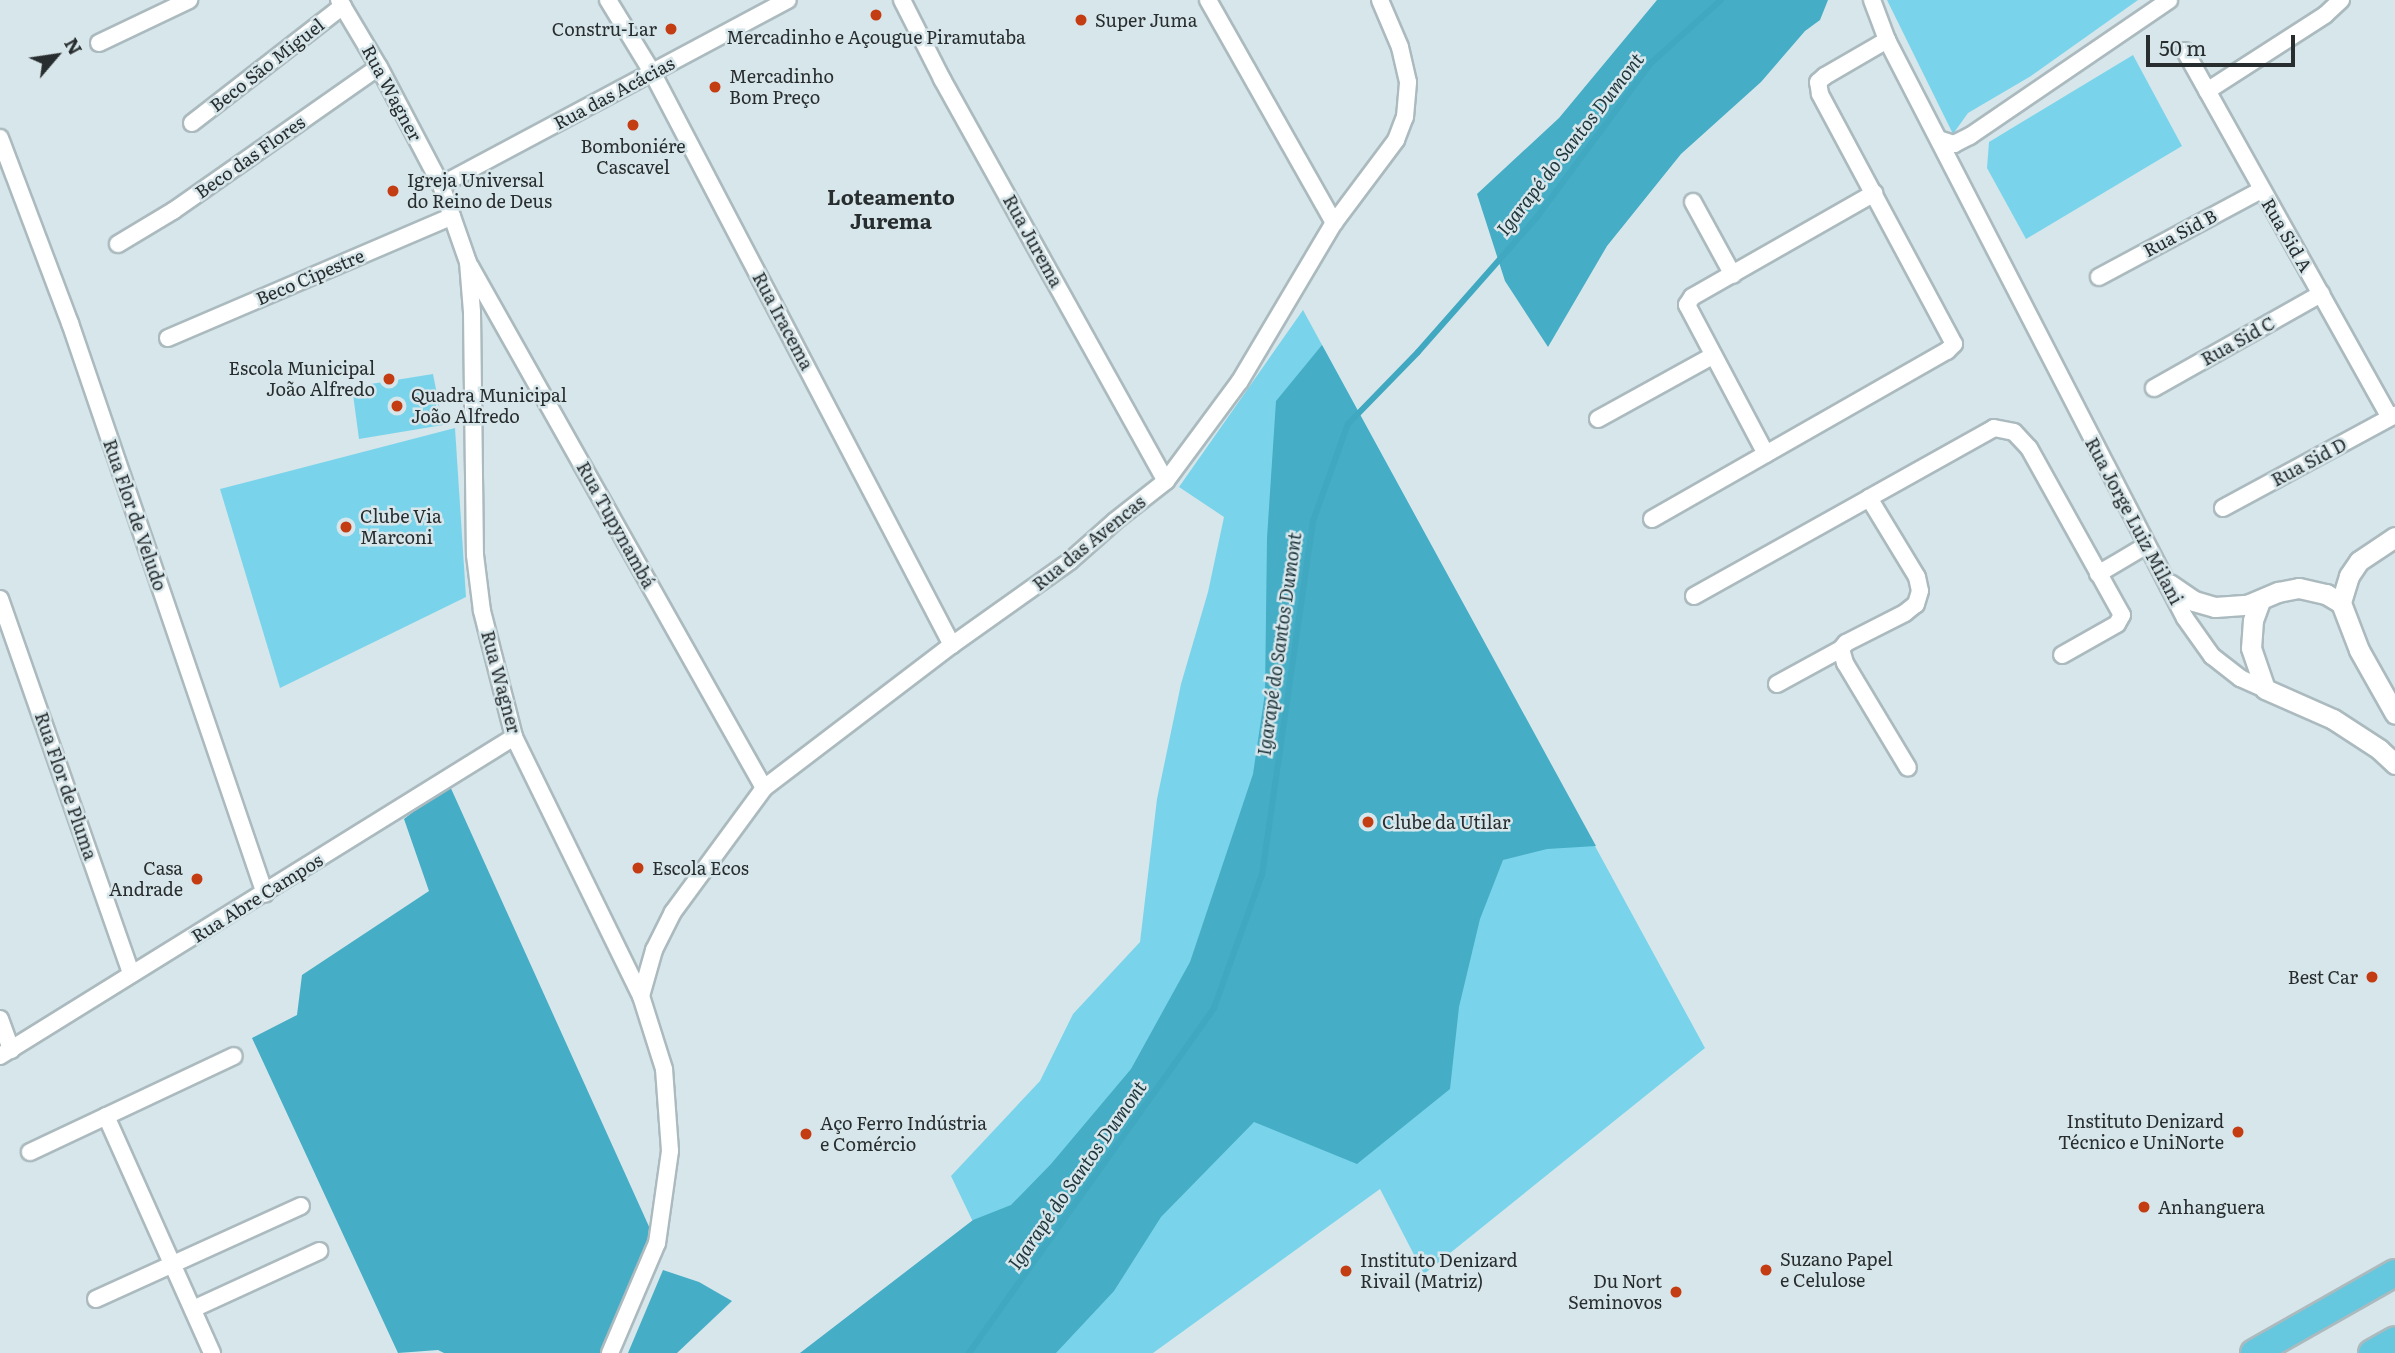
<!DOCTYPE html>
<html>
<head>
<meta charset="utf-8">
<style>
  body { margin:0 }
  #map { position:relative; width:2395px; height:1353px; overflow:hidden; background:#d7e6ea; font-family:Literata,serif }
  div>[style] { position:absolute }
  .green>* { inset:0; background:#79d4eb }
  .forest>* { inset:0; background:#45adc5 }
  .stream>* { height:6px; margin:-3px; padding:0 3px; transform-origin:3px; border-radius:3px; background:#40a8c0 }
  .roads { filter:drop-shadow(2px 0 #abbabe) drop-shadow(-2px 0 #abbabe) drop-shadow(0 2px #abbabe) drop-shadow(0 -2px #abbabe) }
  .minor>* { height:16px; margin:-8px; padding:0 8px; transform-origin:8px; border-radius:8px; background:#fff }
  .tertiary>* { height:19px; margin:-9.5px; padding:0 9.5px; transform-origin:9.5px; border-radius:9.5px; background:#fff }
  .trunk>* { height:26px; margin:-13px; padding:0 13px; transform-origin:13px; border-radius:13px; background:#66c8de }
  .dots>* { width:19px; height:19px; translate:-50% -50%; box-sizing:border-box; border:4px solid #d7e6ea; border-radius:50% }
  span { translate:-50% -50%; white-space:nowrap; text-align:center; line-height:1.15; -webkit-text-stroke:5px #d7e6ea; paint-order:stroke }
  .poi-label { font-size:18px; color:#282d2f }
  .left { translate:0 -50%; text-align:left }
  .right { translate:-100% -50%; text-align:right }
  .street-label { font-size:18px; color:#282d2f }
  .water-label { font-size:19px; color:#1e353b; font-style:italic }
  .quarter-label { font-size:21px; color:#282d2f; font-weight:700 }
  .north { position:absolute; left:21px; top:21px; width:70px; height:70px; -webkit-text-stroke:5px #d7e6ea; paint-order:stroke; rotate:61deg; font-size:19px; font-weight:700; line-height:28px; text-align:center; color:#282d2f }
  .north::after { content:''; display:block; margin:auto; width:24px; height:32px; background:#282d2f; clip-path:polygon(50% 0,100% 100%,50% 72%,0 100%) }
  .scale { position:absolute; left:2146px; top:35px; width:149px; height:32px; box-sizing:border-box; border:4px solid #282d2f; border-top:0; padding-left:9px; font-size:21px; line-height:24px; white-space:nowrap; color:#282d2f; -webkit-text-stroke:5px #d7e6ea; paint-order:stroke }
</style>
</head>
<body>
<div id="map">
  <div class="green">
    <i style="clip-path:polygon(1887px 0,2138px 0,2031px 76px,1968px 113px,1953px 134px)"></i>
    <i style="clip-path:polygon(2133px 55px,2182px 146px,2026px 239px,1987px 168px,1989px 142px)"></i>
    <i style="clip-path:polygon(1303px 310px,1705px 1048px,1424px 1274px,1380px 1189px,1153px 1353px,1036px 1353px,951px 1176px,1040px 1081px,1073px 1014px,1140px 942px,1157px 799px,1181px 684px,1208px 592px,1224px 517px,1179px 487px)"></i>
    <i style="clip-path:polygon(433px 374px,443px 425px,359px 439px,352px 387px)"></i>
    <i style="clip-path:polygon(455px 428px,466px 597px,280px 688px,220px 489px)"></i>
  </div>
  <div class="forest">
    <i style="clip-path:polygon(1657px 0,1828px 0,1820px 20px,1805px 31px,1761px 82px,1681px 154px,1607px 246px,1548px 347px,1505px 281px,1477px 194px,1559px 118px)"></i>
    <i style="clip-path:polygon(1322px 345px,1596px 846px,1547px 849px,1503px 860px,1480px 919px,1459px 1007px,1450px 1089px,1357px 1164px,1254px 1122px,1161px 1217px,1114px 1291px,1056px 1353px,800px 1353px,973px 1220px,1011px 1205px,1051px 1164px,1131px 1069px,1190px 962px,1253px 774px,1265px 693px,1267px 538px,1276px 401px)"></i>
    <i style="clip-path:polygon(449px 784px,651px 1231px,641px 1281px,603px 1353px,444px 1353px,438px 1350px,398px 1353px,252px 1038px,297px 1015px,302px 975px,429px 891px,404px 819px)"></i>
    <i style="clip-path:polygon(663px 1270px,699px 1282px,732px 1301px,677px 1353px,628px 1353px)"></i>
  </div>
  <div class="stream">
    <i style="left:969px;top:1353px;width:423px;rotate:-54.6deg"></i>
    <i style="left:1214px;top:1008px;width:141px;rotate:-70.2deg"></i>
    <i style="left:1262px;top:875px;width:358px;rotate:-81.8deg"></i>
    <i style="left:1313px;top:521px;width:103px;rotate:-70.2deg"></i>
    <i style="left:1348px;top:424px;width:100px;rotate:-45.8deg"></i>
    <i style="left:1418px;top:352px;width:180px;rotate:-48.6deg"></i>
    <i style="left:1537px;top:217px;width:192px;rotate:-53.5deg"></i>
    <i style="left:1651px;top:63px;width:94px;rotate:-42deg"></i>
  </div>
  <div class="roads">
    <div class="minor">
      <i style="left:339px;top:0;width:78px;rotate:59.2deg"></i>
      <i style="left:379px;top:67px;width:133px;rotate:62.3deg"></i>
      <i style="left:441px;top:185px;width:82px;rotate:70.7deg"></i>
      <i style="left:468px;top:262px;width:50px;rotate:85.4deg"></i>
      <i style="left:472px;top:312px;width:243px;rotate:89.3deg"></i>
      <i style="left:475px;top:555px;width:56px;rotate:82.9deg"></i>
      <i style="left:482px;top:611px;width:130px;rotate:75.7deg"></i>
      <i style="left:514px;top:737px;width:288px;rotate:63.9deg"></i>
      <i style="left:641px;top:996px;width:77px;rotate:72.5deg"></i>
      <i style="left:664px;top:1069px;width:82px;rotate:85.8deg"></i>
      <i style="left:670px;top:1151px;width:93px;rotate:98deg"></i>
      <i style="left:657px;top:1243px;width:120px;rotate:113.1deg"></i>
      <i style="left:608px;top:0;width:84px;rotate:58.6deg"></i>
      <i style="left:652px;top:72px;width:647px;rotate:62.37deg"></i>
      <i style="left:902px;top:0;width:89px;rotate:63.1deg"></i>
      <i style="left:942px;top:79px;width:460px;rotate:60.9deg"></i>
      <i style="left:1208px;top:0;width:256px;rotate:60.5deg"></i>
      <i style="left:1872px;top:0;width:43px;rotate:69.4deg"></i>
      <i style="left:1887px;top:40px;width:650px;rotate:62.73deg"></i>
      <i style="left:2185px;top:618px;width:47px;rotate:54.6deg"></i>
      <i style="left:2212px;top:656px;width:36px;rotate:38deg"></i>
      <i style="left:2240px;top:678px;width:27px;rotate:24deg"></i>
      <i style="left:99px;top:43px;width:100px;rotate:-25.5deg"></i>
      <i style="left:2185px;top:51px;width:420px;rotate:60.8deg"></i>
      <i style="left:2207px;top:91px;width:140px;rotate:-32.8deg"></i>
      <i style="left:2325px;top:15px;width:22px;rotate:-43deg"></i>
      <i style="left:192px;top:123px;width:191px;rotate:-37.8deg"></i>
      <i style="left:0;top:138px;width:198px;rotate:69.3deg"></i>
      <i style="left:70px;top:323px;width:603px;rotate:71.14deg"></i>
      <i style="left:1941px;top:140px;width:14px;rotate:17deg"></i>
      <i style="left:1954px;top:144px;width:18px;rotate:-27deg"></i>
      <i style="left:1970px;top:136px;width:241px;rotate:-34.3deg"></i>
      <i style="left:441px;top:185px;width:393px;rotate:-28.1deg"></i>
      <i style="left:1693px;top:202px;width:83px;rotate:61.3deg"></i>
      <i style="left:118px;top:244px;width:64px;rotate:-31deg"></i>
      <i style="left:173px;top:211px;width:251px;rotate:-35deg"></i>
      <i style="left:470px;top:266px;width:599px;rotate:60.61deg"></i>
      <i style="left:2099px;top:277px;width:184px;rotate:-28.2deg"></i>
      <i style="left:168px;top:338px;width:309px;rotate:-23.2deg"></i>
      <i style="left:2154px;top:388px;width:192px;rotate:-29.4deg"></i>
      <i style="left:1598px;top:419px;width:130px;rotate:-28.9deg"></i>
      <i style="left:1766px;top:454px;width:169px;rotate:-117.9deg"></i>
      <i style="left:1687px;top:305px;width:9px;rotate:-58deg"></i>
      <i style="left:1692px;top:297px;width:210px;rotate:-29.7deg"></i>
      <i style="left:1869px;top:498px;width:143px;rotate:-29.2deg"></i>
      <i style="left:1994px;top:428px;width:20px;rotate:11deg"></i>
      <i style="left:2014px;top:432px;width:22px;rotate:47deg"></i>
      <i style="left:2029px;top:448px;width:191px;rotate:60.9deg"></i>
      <i style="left:2122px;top:615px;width:10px;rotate:119deg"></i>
      <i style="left:2117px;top:624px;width:63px;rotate:150.6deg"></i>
      <i style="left:2223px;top:508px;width:196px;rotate:-28.4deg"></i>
      <i style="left:1652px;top:519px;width:339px;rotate:-29.7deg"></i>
      <i style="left:1947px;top:351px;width:10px;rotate:-45deg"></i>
      <i style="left:1954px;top:344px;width:284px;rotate:-118.2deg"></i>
      <i style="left:1820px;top:94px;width:12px;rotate:-99deg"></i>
      <i style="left:1818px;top:82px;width:9px;rotate:-41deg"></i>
      <i style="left:1825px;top:76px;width:72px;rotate:-30.1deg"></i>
      <i style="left:2098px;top:574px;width:57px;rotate:-30.6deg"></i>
      <i style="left:1694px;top:596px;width:201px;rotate:-29.2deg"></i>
      <i style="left:1869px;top:498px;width:92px;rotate:58.7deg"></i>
      <i style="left:1917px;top:577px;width:14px;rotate:78deg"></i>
      <i style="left:1920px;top:591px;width:14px;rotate:107deg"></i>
      <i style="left:1916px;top:604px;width:14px;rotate:141deg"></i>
      <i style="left:1905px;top:613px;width:66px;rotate:153deg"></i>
      <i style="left:1846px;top:643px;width:8px;rotate:130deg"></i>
      <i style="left:1841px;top:649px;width:15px;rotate:74deg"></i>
      <i style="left:1845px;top:663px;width:122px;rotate:59deg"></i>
      <i style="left:0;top:599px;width:397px;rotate:70.7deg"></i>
      <i style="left:1777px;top:684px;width:73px;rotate:-28.7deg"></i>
      <i style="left:641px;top:996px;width:48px;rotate:-74.2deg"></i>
      <i style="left:654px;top:950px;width:42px;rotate:-63.4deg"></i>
      <i style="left:673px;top:912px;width:154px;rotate:-53.7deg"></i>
      <i style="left:764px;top:788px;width:236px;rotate:-37.3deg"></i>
      <i style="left:952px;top:645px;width:145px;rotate:-35.4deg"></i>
      <i style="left:1070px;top:561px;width:60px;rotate:-41.6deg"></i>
      <i style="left:1115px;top:521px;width:65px;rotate:-38.1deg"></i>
      <i style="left:1166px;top:481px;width:124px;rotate:-53.5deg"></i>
      <i style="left:1240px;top:381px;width:184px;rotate:-59.3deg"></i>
      <i style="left:1334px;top:223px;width:104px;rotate:-53.2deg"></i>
      <i style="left:1396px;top:140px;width:25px;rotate:-69deg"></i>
      <i style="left:1405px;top:117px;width:35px;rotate:-85deg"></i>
      <i style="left:1408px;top:82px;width:36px;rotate:-103deg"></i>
      <i style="left:1400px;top:47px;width:51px;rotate:-113.1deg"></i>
      <i style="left:0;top:1019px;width:33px;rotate:70deg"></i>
      <i style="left:0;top:1056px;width:605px;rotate:-31.82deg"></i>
      <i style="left:106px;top:1116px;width:260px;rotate:65.9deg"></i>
      <i style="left:30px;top:1152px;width:225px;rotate:-25.2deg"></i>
      <i style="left:96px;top:1299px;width:225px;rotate:-24.4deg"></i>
      <i style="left:193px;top:1309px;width:139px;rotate:-24.7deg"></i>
    </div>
    <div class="tertiary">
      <i style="left:2395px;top:537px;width:43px;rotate:146.3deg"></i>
      <i style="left:2359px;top:561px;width:18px;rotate:124deg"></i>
      <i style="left:2349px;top:576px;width:28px;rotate:107deg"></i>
      <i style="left:2341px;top:603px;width:50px;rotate:69deg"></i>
      <i style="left:2359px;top:650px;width:73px;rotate:60.6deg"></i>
      <i style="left:2169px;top:584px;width:30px;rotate:34deg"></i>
      <i style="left:2194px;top:601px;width:22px;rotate:16deg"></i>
      <i style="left:2215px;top:607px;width:32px;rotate:-4deg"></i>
      <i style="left:2247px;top:605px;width:34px;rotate:-23deg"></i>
      <i style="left:2278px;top:592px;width:21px;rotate:-11deg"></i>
      <i style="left:2299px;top:588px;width:28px;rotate:13deg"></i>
      <i style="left:2326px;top:594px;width:17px;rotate:31deg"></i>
      <i style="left:2260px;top:601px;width:20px;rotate:110deg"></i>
      <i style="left:2253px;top:620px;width:28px;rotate:94deg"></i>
      <i style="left:2251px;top:648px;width:43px;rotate:71.1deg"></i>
      <i style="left:2265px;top:689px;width:74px;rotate:23.8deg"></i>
      <i style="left:2333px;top:719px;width:55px;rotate:33.1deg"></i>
      <i style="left:2379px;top:749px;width:22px;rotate:43deg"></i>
    </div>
    <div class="trunk">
      <i style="left:2254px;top:1353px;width:162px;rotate:-29.6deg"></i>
      <i style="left:2372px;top:1353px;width:26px;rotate:-29deg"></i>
    </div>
  </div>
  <div class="dots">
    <i style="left:876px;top:15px;background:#c43c12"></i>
    <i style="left:1081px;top:20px;background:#c43c12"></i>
    <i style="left:671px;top:29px;background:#c43c12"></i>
    <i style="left:715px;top:87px;background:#c43c12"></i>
    <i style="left:633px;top:125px;background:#c43c12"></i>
    <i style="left:393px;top:191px;background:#c43c12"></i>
    <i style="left:389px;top:379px;background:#c43c12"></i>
    <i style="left:397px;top:406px;background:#c43c12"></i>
    <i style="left:346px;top:527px;background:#c43c12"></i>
    <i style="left:1368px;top:822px;background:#c43c12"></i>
    <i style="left:638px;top:868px;background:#c43c12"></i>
    <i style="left:197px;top:879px;background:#c43c12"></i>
    <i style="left:2372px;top:977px;background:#c43c12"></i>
    <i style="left:2238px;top:1132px;background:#c43c12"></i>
    <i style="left:806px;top:1134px;background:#c43c12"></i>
    <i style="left:2144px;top:1207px;background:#c43c12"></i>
    <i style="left:1766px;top:1270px;background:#c43c12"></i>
    <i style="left:1346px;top:1271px;background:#c43c12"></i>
    <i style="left:1676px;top:1292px;background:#c43c12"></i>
  </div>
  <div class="poi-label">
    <span class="left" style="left:1095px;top:20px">Super Juma</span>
    <span class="right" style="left:657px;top:29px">Constru-Lar</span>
    <span style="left:876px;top:37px">Mercadinho e Açougue Piramutaba</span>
    <span class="left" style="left:729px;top:87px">Mercadinho<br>Bom Preço</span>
    <span style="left:633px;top:157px">Bomboniére<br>Cascavel</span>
    <span class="left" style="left:407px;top:191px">Igreja Universal<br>do Reino de Deus</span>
    <span class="right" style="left:375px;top:379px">Escola Municipal<br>João Alfredo</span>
    <span class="left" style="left:411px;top:406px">Quadra Municipal<br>João Alfredo</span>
    <span class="left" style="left:360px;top:527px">Clube Via<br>Marconi</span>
    <span class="left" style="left:1382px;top:822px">Clube da Utilar</span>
    <span class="left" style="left:652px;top:868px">Escola Ecos</span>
    <span class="right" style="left:183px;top:879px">Casa<br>Andrade</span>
    <span class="right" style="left:2358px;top:977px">Best Car</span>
    <span class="right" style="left:2224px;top:1132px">Instituto Denizard<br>Técnico e UniNorte</span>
    <span class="left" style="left:820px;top:1134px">Aço Ferro Indústria<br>e Comércio</span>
    <span class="left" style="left:2158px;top:1207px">Anhanguera</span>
    <span class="left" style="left:1780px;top:1270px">Suzano Papel<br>e Celulose</span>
    <span class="left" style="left:1360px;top:1271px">Instituto Denizard<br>Rivail (Matriz)</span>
    <span class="right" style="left:1662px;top:1292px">Du Nort<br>Seminovos</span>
  </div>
  <div class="street-label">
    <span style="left:267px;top:65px;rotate:-38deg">Beco São Miguel</span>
    <span style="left:392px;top:93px;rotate:62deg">Rua Wagner</span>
    <span style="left:614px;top:93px;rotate:-28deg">Rua das Acácias</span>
    <span style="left:250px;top:157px;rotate:-35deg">Beco das Flores</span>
    <span style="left:2180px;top:233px;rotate:-28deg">Rua Sid B</span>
    <span style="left:2287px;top:235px;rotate:60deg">Rua Sid A</span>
    <span style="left:1033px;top:241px;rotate:61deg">Rua Jurema</span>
    <span style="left:310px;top:277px;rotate:-23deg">Beco Cipestre</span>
    <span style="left:783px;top:321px;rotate:62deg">Rua Iracema</span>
    <span style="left:2238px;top:341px;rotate:-29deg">Rua Sid C</span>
    <span style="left:2309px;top:462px;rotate:-28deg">Rua Sid D</span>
    <span style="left:135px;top:515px;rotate:71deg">Rua Flor de Veludo</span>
    <span style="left:2134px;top:521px;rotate:62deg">Rua Jorge Luiz Milani</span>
    <span style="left:616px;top:525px;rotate:61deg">Rua Tupynambá</span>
    <span style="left:1089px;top:543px;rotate:-39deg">Rua das Avencas</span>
    <span style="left:501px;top:682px;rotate:75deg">Rua Wagner</span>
    <span style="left:66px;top:786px;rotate:71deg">Rua Flor de Pluma</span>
    <span style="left:257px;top:898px;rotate:-32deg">Rua Abre Campos</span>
  </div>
  <div class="water-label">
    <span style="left:1570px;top:144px;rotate:-52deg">Igarapé do Santos Dumont</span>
    <span style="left:1279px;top:644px;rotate:-82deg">Igarapé do Santos Dumont</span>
    <span style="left:1077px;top:1175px;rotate:-55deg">Igarapé do Santos Dumont</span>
  </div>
  <div class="quarter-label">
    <span style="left:891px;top:208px">Loteamento<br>Jurema</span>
  </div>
  <div class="north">N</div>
  <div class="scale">50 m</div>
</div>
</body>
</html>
